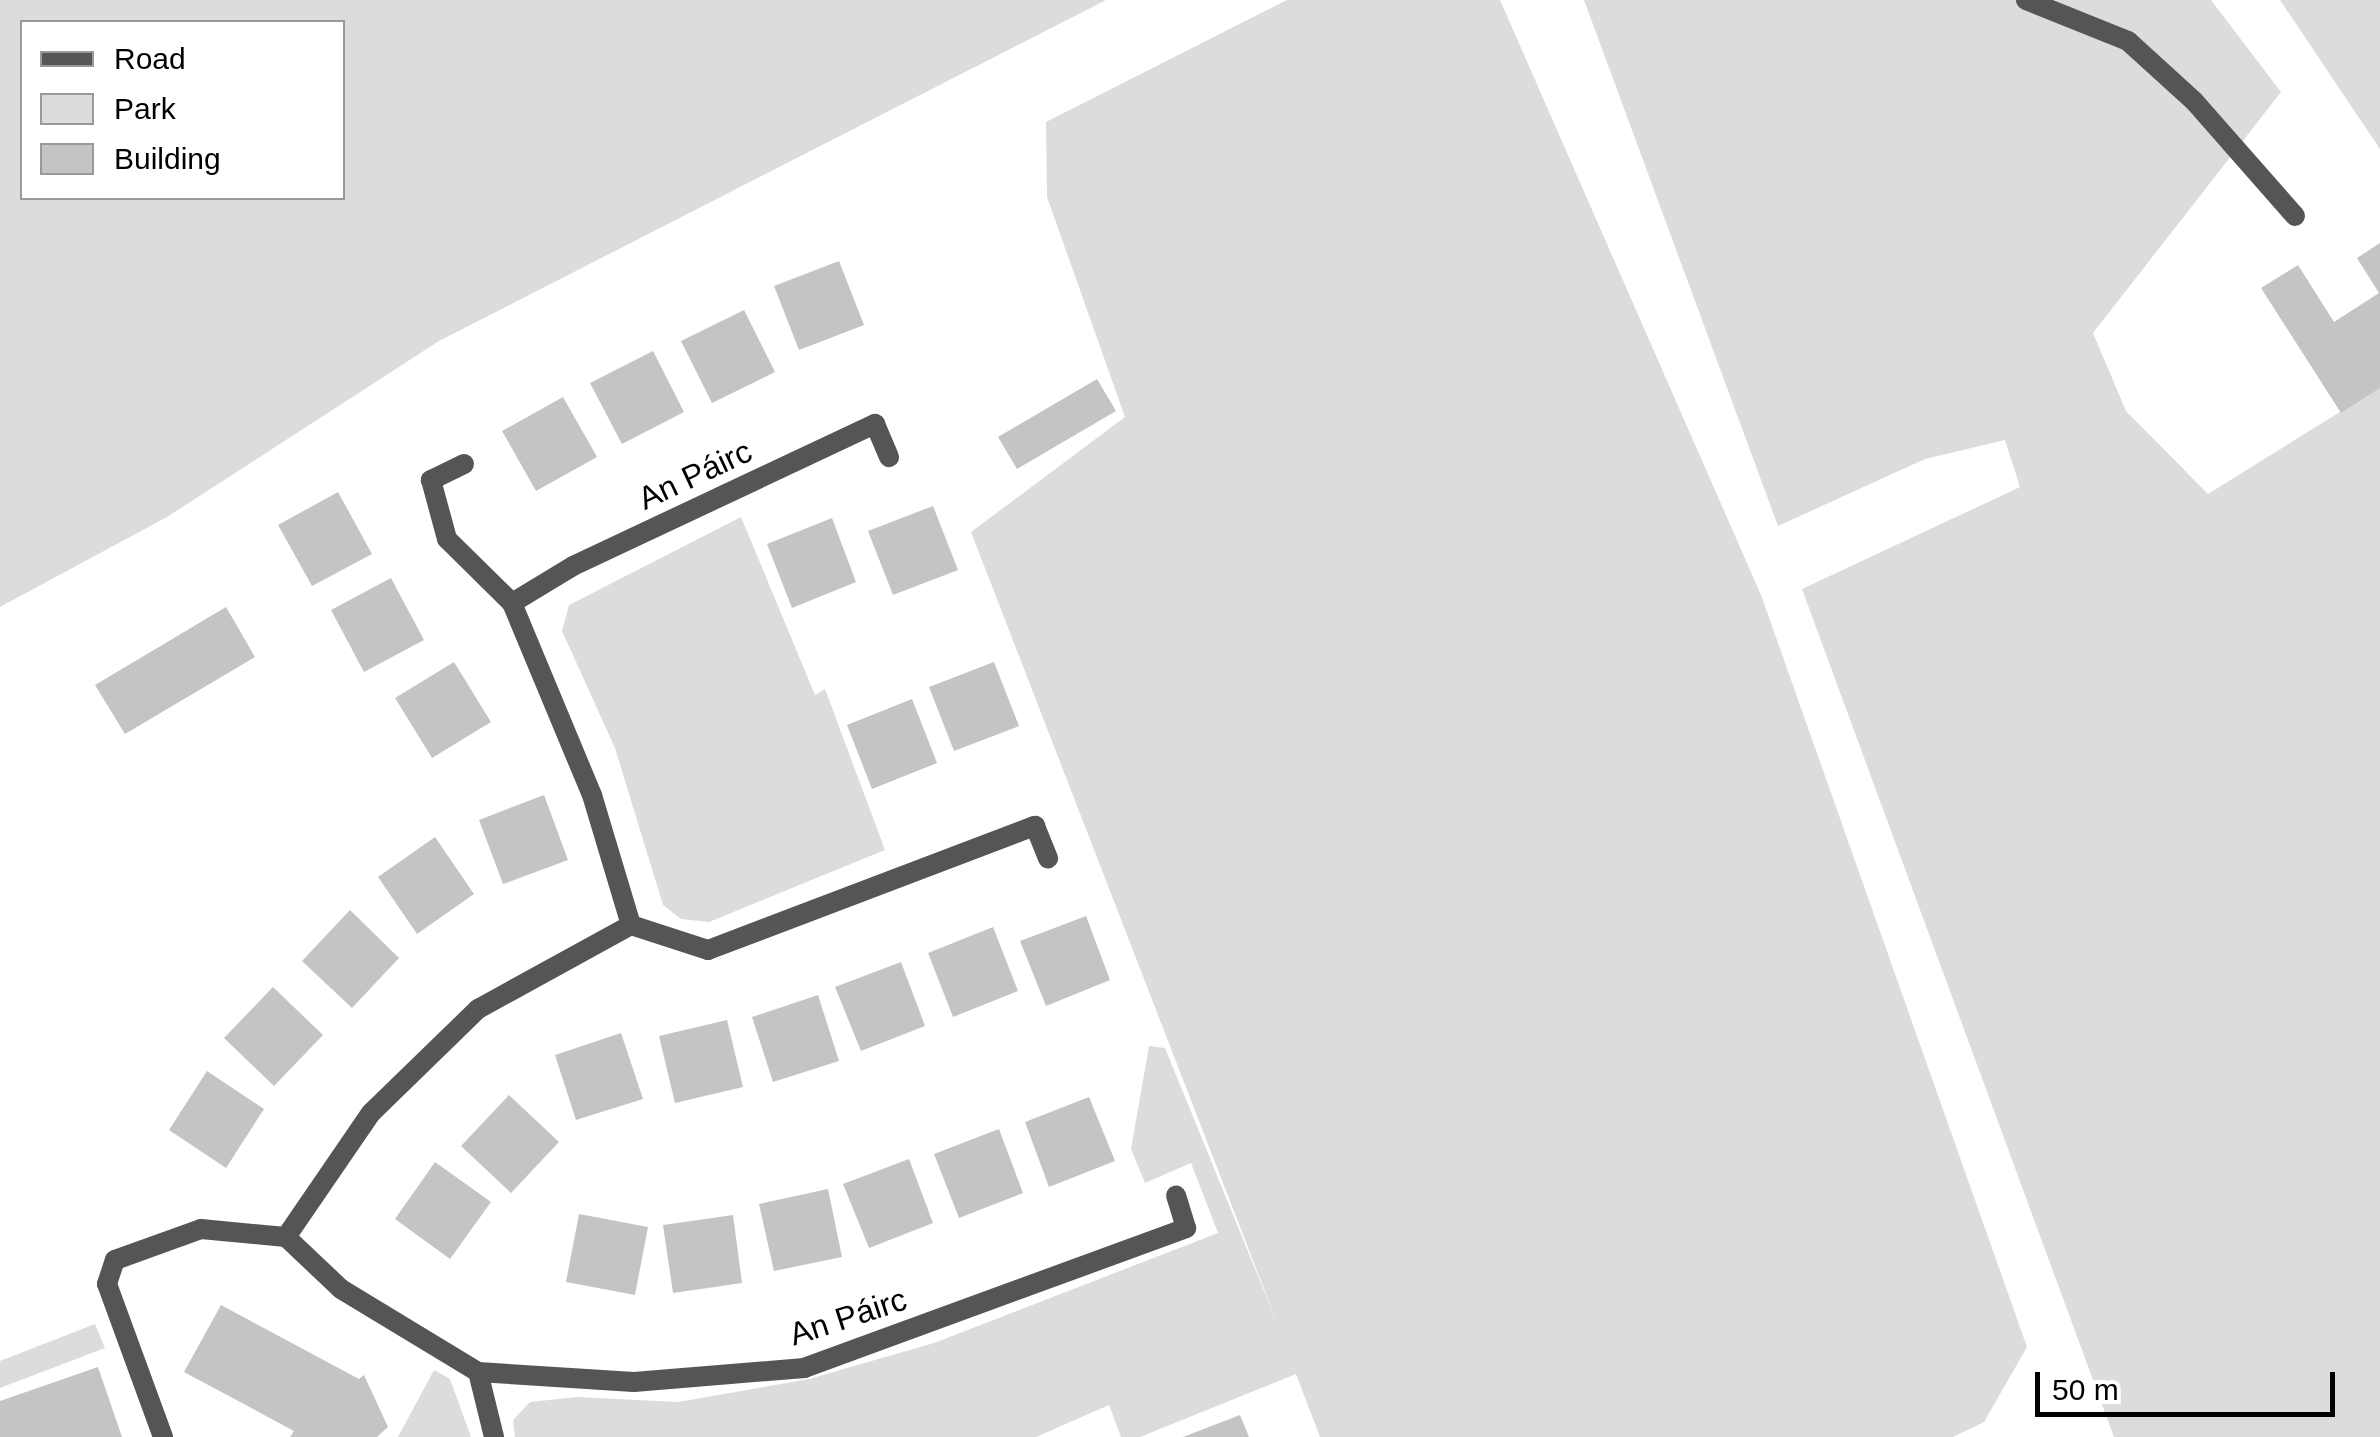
<!DOCTYPE html>
<html>
<head>
<meta charset="utf-8">
<style>
  body { margin:0 }
  #map { position:relative; width:2380px; height:1437px; overflow:hidden; background:#fff; font-family:Arial,sans-serif }
  div>[style] { position:absolute }
  .green>* { inset:0; background:#dcdcdc }
  .building>* { inset:0; background:#c4c4c4 }
  .lane>* { height:20px; margin:-10px; padding:0 10px; transform-origin:10px; border-radius:10px; background:#555 }
  .street>* { height:20px; margin:-10px; padding:0 10px; transform-origin:10px; border-radius:10px; background:#555 }
  span { translate:-50% -50%; white-space:nowrap; text-align:center; line-height:1.15; -webkit-text-stroke:8px #fff; paint-order:stroke }
  .street-label { font-size:32px; color:#000 }
  .legend { position:absolute; left:20px; top:20px; width:325px; height:180px; box-sizing:border-box; background:#fff; border:2px solid #999; margin:0; padding:12px 18px; list-style:none; font-size:30px; color:#000 }
  .legend li { display:flex; align-items:center; gap:20px; height:50px }
  .legend b { width:50px; border:2px solid #999 }
  .scale { position:absolute; left:2035px; top:1372px; width:300px; height:45px; box-sizing:border-box; border:5px solid #000; border-top:0; padding-left:12px; font-size:30px; line-height:35px; white-space:nowrap; color:#000; -webkit-text-stroke:8px #fff; paint-order:stroke }
</style>
</head>
<body>
<div id="map">
  <div class="green">
    <i style="clip-path:polygon(evenodd,0 0,1106px 0,439px 341px,167px 517px,0 607px,0 0,22px 22px,342px 22px,342px 198px,22px 198px,22px 22px)"></i>
    <i style="clip-path:polygon(1287px 0,1500px 0,1761px 595px,2027px 1347px,1984px 1422px,1953px 1437px,1320px 1437px,1296px 1374px,1140px 1437px,1121px 1437px,1109px 1405px,1036px 1437px,515px 1437px,513px 1420px,530px 1402px,577px 1397px,678px 1402px,809px 1379px,934px 1343px,1218px 1233px,1191px 1163px,1145px 1183px,1131px 1149px,1149px 1046px,1165px 1048px,1278px 1325px,971px 532px,1125px 417px,1047px 197px,1046px 122px)"></i>
    <i style="clip-path:polygon(1584px 0,2211px 0,2281px 92px,2093px 333px,2126px 411px,2208px 494px,2380px 387px,2380px 1437px,2114px 1437px,1802px 589px,2020px 487px,2005px 440px,1925px 459px,1778px 526px)"></i>
    <i style="clip-path:polygon(2280px 0,2380px 0,2380px 149px)"></i>
    <i style="clip-path:polygon(741px 517px,815px 695px,825px 689px,885px 850px,709px 922px,681px 919px,663px 905px,615px 748px,562px 631px,569px 605px)"></i>
    <i style="clip-path:polygon(95px 1324px,105px 1348px,0 1388px,0 1361px)"></i>
    <i style="clip-path:polygon(434px 1370px,450px 1379px,471px 1437px,398px 1437px)"></i>
  </div>
  <div class="building">
    <i style="clip-path:polygon(2380px 243px,2380px 388px,2341px 413px,2261px 288px,2298px 265px,2334px 322px,2379px 293px,2357px 258px)"></i>
    <i style="clip-path:polygon(839px 261px,864px 325px,799px 350px,774px 286px)"></i>
    <i style="clip-path:polygon(744px 310px,775px 372px,712px 403px,681px 341px)"></i>
    <i style="clip-path:polygon(653px 351px,684px 412px,622px 444px,590px 383px)"></i>
    <i style="clip-path:polygon(1097px 379px,1116px 411px,1017px 469px,998px 437px)"></i>
    <i style="clip-path:polygon(563px 397px,597px 457px,536px 491px,502px 431px)"></i>
    <i style="clip-path:polygon(338px 492px,372px 554px,312px 586px,278px 525px)"></i>
    <i style="clip-path:polygon(933px 506px,958px 570px,893px 595px,868px 531px)"></i>
    <i style="clip-path:polygon(832px 518px,856px 582px,792px 608px,767px 544px)"></i>
    <i style="clip-path:polygon(391px 578px,424px 640px,364px 672px,331px 610px)"></i>
    <i style="clip-path:polygon(226px 607px,255px 657px,125px 734px,95px 685px)"></i>
    <i style="clip-path:polygon(454px 662px,491px 722px,432px 758px,395px 698px)"></i>
    <i style="clip-path:polygon(994px 662px,1019px 726px,954px 751px,929px 687px)"></i>
    <i style="clip-path:polygon(912px 699px,937px 763px,872px 789px,847px 725px)"></i>
    <i style="clip-path:polygon(544px 795px,568px 860px,503px 884px,479px 820px)"></i>
    <i style="clip-path:polygon(435px 837px,474px 894px,417px 934px,378px 877px)"></i>
    <i style="clip-path:polygon(350px 910px,399px 958px,352px 1008px,302px 961px)"></i>
    <i style="clip-path:polygon(1086px 916px,1110px 980px,1046px 1006px,1020px 941px)"></i>
    <i style="clip-path:polygon(993px 927px,1018px 991px,953px 1017px,928px 953px)"></i>
    <i style="clip-path:polygon(901px 962px,925px 1026px,861px 1051px,835px 987px)"></i>
    <i style="clip-path:polygon(273px 987px,323px 1035px,274px 1086px,224px 1038px)"></i>
    <i style="clip-path:polygon(818px 995px,839px 1061px,773px 1082px,752px 1017px)"></i>
    <i style="clip-path:polygon(727px 1020px,743px 1087px,675px 1103px,659px 1036px)"></i>
    <i style="clip-path:polygon(621px 1033px,643px 1099px,576px 1120px,555px 1055px)"></i>
    <i style="clip-path:polygon(207px 1071px,264px 1109px,226px 1168px,169px 1130px)"></i>
    <i style="clip-path:polygon(509px 1095px,559px 1142px,511px 1193px,461px 1146px)"></i>
    <i style="clip-path:polygon(1089px 1097px,1115px 1161px,1049px 1187px,1025px 1122px)"></i>
    <i style="clip-path:polygon(999px 1129px,1023px 1193px,959px 1218px,934px 1154px)"></i>
    <i style="clip-path:polygon(909px 1159px,933px 1223px,869px 1248px,843px 1184px)"></i>
    <i style="clip-path:polygon(435px 1162px,491px 1202px,450px 1259px,395px 1219px)"></i>
    <i style="clip-path:polygon(828px 1189px,842px 1257px,774px 1271px,759px 1204px)"></i>
    <i style="clip-path:polygon(579px 1214px,648px 1227px,635px 1295px,566px 1282px)"></i>
    <i style="clip-path:polygon(733px 1215px,742px 1283px,673px 1293px,663px 1225px)"></i>
    <i style="clip-path:polygon(221px 1305px,359px 1379px,364px 1375px,388px 1427px,377px 1437px,290px 1437px,294px 1431px,184px 1372px)"></i>
    <i style="clip-path:polygon(98px 1367px,122px 1437px,0 1437px,0 1401px)"></i>
    <i style="clip-path:polygon(1240px 1415px,1249px 1437px,1183px 1437px)"></i>
  </div>
  <div class="lane">
    <i style="left:2026px;top:0;width:110px;rotate:21.9deg"></i>
    <i style="left:2128px;top:41px;width:89px;rotate:42.3deg"></i>
    <i style="left:2194px;top:101px;width:153px;rotate:48.7deg"></i>
  </div>
  <div class="street">
    <i style="left:464px;top:464px;width:37px;rotate:154deg"></i>
    <i style="left:431px;top:480px;width:61px;rotate:74.8deg"></i>
    <i style="left:447px;top:539px;width:91px;rotate:44.6deg"></i>
    <i style="left:512px;top:603px;width:208px;rotate:67.4deg"></i>
    <i style="left:592px;top:795px;width:136px;rotate:73.3deg"></i>
    <i style="left:631px;top:925px;width:81px;rotate:18deg"></i>
    <i style="left:708px;top:950px;width:350px;rotate:-20.8deg"></i>
    <i style="left:1035px;top:826px;width:35px;rotate:68deg"></i>
    <i style="left:512px;top:603px;width:71px;rotate:-31.2deg"></i>
    <i style="left:573px;top:566px;width:334px;rotate:-25.2deg"></i>
    <i style="left:875px;top:424px;width:36px;rotate:67deg"></i>
    <i style="left:478px;top:1372px;width:160px;rotate:-148.8deg"></i>
    <i style="left:341px;top:1289px;width:76px;rotate:-136.6deg"></i>
    <i style="left:286px;top:1237px;width:150px;rotate:-55.6deg"></i>
    <i style="left:371px;top:1113px;width:149px;rotate:-44.2deg"></i>
    <i style="left:478px;top:1009px;width:175px;rotate:-28.8deg"></i>
    <i style="left:163px;top:1437px;width:163px;rotate:-110.1deg"></i>
    <i style="left:107px;top:1284px;width:25px;rotate:-72deg"></i>
    <i style="left:115px;top:1260px;width:91px;rotate:-19.8deg"></i>
    <i style="left:201px;top:1229px;width:85px;rotate:5.4deg"></i>
    <i style="left:494px;top:1437px;width:67px;rotate:-103.8deg"></i>
    <i style="left:478px;top:1372px;width:156px;rotate:3.7deg"></i>
    <i style="left:634px;top:1382px;width:171px;rotate:-4.7deg"></i>
    <i style="left:804px;top:1368px;width:407px;rotate:-20.1deg"></i>
    <i style="left:1186px;top:1228px;width:34px;rotate:-107deg"></i>
  </div>
  <div class="street-label">
    <span style="left:695px;top:475px;rotate:-25deg">An Páirc</span>
    <span style="left:848px;top:1317px;rotate:-18deg">An Páirc</span>
  </div>
  <ul class="legend">
  <li><b style="height:12px;background:#555"></b>Road</li>
  <li><b style="height:28px;background:#dcdcdc"></b>Park</li>
  <li><b style="height:28px;background:#c4c4c4"></b>Building</li>
  </ul>
  <div class="scale">50 m</div>
</div>
</body>
</html>
